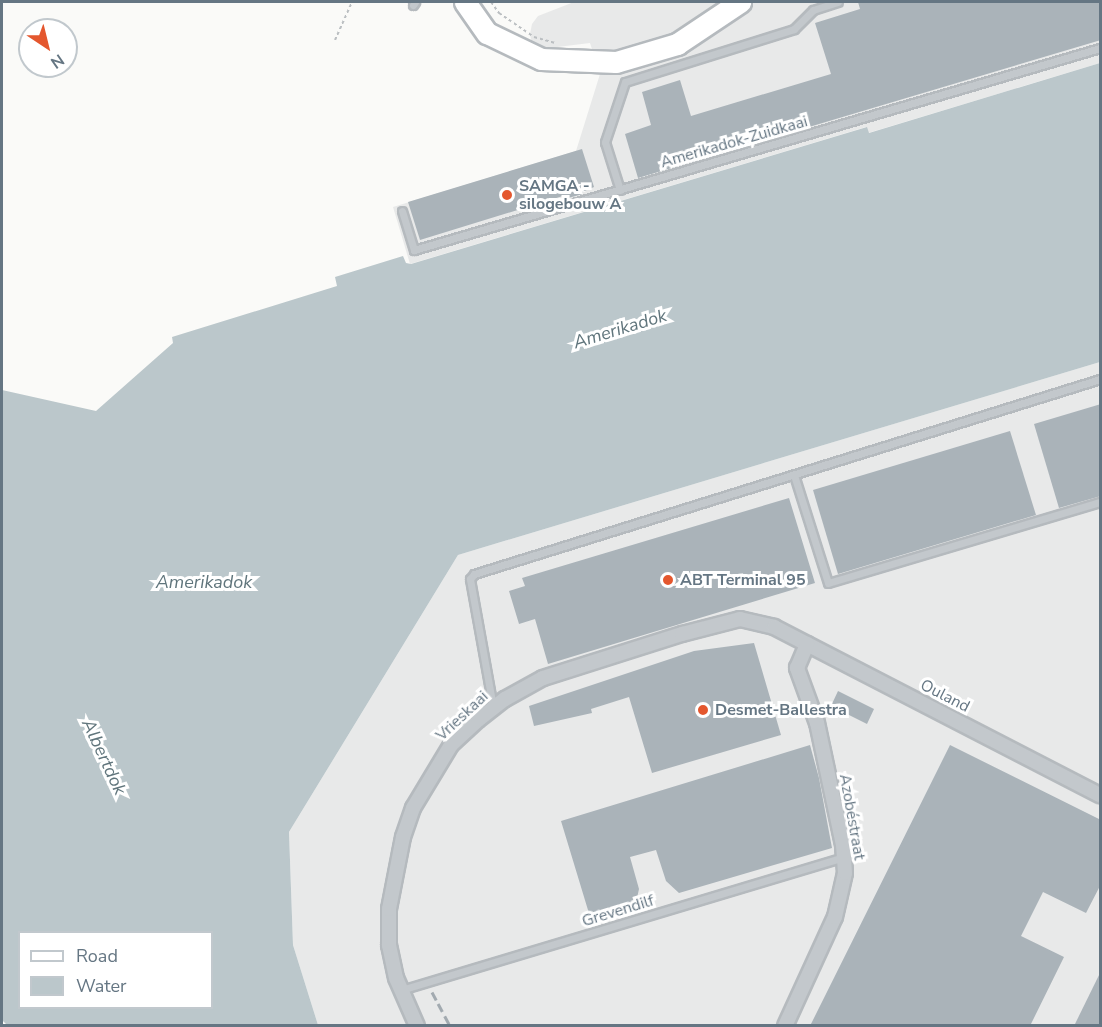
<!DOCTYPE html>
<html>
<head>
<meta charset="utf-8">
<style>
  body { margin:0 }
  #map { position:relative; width:1102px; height:1027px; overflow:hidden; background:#fafaf8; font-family:"Nunito Sans",sans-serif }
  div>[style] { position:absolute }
  .built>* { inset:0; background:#e8e9e9 }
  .water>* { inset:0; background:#bbc7cb }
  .building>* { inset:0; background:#aab3b9 }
  .path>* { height:2px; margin-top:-1px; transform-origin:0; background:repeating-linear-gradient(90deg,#bbbfc2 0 3px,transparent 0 6px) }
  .roads { filter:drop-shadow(2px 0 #b5babe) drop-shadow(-2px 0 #b5babe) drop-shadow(0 2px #b5babe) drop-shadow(0 -2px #b5babe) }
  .service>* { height:7px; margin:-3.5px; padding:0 3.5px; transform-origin:3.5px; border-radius:3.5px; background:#c3c8cc }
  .minor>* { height:14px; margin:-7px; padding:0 7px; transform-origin:7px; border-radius:7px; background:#c3c8cc }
  .primary>* { height:21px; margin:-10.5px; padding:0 10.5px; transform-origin:10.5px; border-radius:10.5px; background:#fff }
  .rail>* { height:3px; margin-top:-1.5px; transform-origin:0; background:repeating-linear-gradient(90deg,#a2aab0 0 9px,transparent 0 13.5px) }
  .dots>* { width:16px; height:16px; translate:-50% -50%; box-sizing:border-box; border:3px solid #fff; border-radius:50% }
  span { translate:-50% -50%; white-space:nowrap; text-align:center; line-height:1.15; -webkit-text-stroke:6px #fff; paint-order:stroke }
  .street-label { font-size:16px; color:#657683 }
  .poi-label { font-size:16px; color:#657683; font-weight:700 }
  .left { translate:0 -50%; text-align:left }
  .water-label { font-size:18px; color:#60757c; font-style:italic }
  .frame { position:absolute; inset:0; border:3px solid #657683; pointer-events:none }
  .legend { position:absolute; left:18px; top:931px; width:195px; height:78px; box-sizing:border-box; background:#fff; border:2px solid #c1c8cd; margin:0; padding:8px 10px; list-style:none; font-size:18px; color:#657683 }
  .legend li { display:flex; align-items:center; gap:12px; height:30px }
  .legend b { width:30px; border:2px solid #c1c8cd }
  .north { position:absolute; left:18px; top:18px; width:60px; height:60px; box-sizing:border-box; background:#fff; border:2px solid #c1c8cd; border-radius:50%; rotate:145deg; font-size:16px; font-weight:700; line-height:24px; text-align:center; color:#657683 }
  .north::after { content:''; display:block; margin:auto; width:21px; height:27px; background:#e4572e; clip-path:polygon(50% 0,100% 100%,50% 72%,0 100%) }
</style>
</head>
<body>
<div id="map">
  <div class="built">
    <i style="clip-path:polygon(574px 2px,1100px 2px,1100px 63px,868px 133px,866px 127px,410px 264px,393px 207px,576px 151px,600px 74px,590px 43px,533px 50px,530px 34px,532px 24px,538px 16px)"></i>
    <i style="clip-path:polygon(1100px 362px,1100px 1025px,318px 1025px,293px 945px,289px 832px,458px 555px)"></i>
  </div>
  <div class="water">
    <i style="clip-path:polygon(evenodd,1100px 63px,1100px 362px,458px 555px,289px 832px,293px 945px,318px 1025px,8px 1026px,2px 1020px,2px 390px,96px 411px,173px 343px,172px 337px,337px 286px,335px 277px,403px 256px,406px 263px,411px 264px,867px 127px,869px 133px,1100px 63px,20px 932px,212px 932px,212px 1008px,20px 1008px,20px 932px)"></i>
  </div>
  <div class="building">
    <i style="clip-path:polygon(858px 2px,1101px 2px,1101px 40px,638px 178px,625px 134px,651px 125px,642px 92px,680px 80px,691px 116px,831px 74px,815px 23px,860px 9px)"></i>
    <i style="clip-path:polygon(582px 149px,594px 187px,582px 192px,583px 194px,568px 198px,566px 195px,420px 240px,408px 202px)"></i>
    <i style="clip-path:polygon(1101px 404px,1101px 496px,1059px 508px,1034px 424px)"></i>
    <i style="clip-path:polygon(1010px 431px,1036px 515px,838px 574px,813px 490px)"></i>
    <i style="clip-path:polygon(789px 498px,815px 583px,548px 664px,535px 619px,519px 624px,509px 591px,525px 586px,522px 578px)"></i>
    <i style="clip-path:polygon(754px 643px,781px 735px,652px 773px,629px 697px,591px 709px,592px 713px,534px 726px,529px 706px,694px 651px)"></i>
    <i style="clip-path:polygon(838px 691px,874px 709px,867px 724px,831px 706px)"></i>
    <i style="clip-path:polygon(810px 745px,819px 778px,832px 848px,679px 893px,666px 881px,656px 850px,630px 857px,639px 889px,635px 907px,591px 920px,561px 821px)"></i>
    <i style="clip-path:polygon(950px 745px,1101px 820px,1101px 884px,1086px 913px,1043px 892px,1021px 936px,1064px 957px,1030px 1026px,810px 1026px)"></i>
    <i style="clip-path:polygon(1101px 971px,1101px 1026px,1074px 1026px)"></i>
  </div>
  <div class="path">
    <i style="left:491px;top:2px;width:14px;rotate:54deg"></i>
    <i style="left:499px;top:13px;width:42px;rotate:34.4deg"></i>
    <i style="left:534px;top:37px;width:22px;rotate:16deg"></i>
    <i style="left:335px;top:40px;width:42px;rotate:-65.9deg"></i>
  </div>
  <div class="roads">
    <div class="service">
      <i style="left:413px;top:5px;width:4px;rotate:-56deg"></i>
      <i style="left:620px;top:190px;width:50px;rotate:-107.4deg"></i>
      <i style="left:605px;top:142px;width:63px;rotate:-71.6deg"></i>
      <i style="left:625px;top:82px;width:177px;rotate:-17.4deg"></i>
      <i style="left:794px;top:29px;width:27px;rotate:-45deg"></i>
      <i style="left:813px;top:10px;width:26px;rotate:-18deg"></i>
      <i style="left:402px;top:211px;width:41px;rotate:72.9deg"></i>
      <i style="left:414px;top:250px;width:715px;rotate:-16.41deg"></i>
      <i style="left:794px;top:475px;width:113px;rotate:72.5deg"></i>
      <i style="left:828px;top:583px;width:284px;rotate:-16.6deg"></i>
      <i style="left:493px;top:707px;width:130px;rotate:-100.2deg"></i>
      <i style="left:470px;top:579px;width:6px;rotate:-51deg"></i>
      <i style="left:474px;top:574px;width:656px;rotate:-17.3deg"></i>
      <i style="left:401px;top:990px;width:463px;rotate:-16.7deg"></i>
    </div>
    <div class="minor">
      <i style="left:417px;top:1026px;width:52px;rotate:-113.6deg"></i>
      <i style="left:396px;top:978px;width:34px;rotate:-102deg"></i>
      <i style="left:389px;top:945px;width:36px;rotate:-90deg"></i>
      <i style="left:389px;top:909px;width:73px;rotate:-79deg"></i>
      <i style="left:403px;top:837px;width:31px;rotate:-71deg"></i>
      <i style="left:413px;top:808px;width:74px;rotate:-58.9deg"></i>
      <i style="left:451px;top:745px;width:37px;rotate:-43deg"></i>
      <i style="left:478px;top:720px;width:34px;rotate:-38deg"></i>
      <i style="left:505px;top:699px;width:43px;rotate:-28.9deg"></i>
      <i style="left:543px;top:678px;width:146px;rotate:-17.6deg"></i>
      <i style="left:682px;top:634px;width:60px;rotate:-14.5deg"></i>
      <i style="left:740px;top:619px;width:35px;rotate:13deg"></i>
      <i style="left:774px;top:627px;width:367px;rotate:27.3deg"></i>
      <i style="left:785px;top:1026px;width:120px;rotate:-65.4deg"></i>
      <i style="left:835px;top:917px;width:45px;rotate:-77.2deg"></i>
      <i style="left:845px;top:873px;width:28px;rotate:-94deg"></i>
      <i style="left:843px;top:845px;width:125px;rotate:-102deg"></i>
      <i style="left:817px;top:723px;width:59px;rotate:-110deg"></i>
      <i style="left:797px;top:668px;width:26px;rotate:-67deg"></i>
    </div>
    <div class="primary">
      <i style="left:465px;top:2px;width:38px;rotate:55deg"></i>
      <i style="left:487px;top:33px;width:60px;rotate:25.7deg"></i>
      <i style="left:541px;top:59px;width:75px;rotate:2.3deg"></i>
      <i style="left:616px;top:62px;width:64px;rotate:-16.4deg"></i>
      <i style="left:677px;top:44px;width:76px;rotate:-33.7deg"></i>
    </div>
  </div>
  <div class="rail">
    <i style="left:432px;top:992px;width:38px;rotate:62deg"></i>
  </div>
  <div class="dots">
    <i style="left:507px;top:195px;background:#e4572e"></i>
    <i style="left:668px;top:580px;background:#e4572e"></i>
    <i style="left:703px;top:710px;background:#e4572e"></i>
  </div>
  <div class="street-label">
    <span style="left:734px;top:142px;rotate:-16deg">Amerikadok-Zuidkaai</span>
    <span style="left:945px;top:696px;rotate:27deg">Ouland</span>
    <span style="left:462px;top:716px;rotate:-43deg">Vrieskaai</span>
    <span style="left:852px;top:817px;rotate:80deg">Azobéstraat</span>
    <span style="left:618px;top:911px;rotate:-17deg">Grevendilf</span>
  </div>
  <div class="poi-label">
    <span class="left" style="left:519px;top:195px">SAMGA -<br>silogebouw A</span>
    <span class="left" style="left:680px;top:580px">ABT Terminal 95</span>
    <span class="left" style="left:715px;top:710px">Desmet-Ballestra</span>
  </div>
  <div class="water-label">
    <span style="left:620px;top:329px;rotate:-17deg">Amerikadok</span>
    <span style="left:204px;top:582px">Amerikadok</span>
    <span style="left:104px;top:757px;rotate:65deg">Albertdok</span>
  </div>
  <div class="frame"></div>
  <ul class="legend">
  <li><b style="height:8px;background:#fff"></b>Road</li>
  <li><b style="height:16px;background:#bbc7cb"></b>Water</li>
  </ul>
  <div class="north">N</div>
</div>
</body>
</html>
